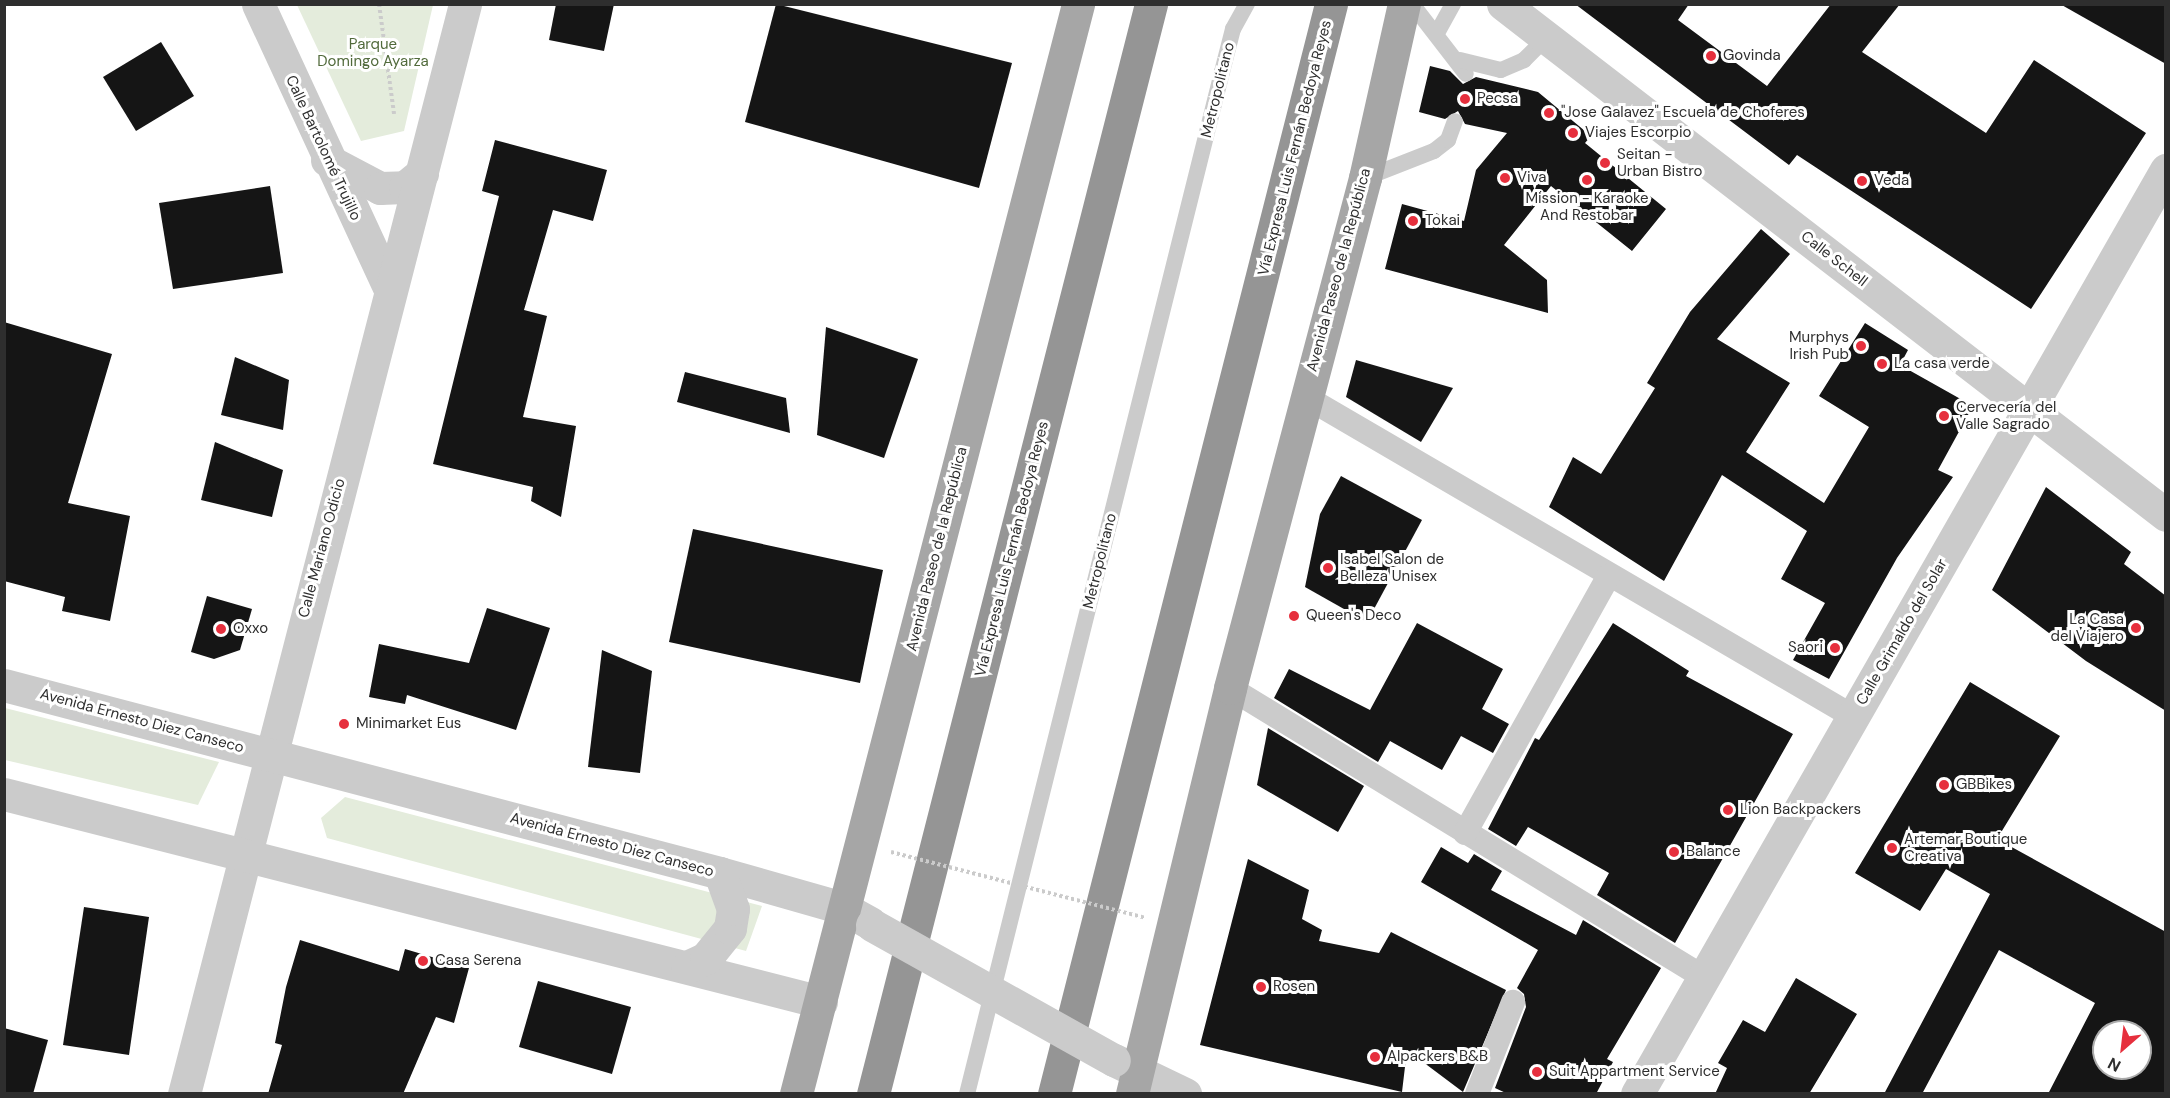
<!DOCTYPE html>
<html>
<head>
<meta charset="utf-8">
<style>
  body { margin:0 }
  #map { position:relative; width:2170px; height:1098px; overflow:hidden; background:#fff; font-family:"DM Sans",sans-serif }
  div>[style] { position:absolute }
  .green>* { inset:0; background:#e4ecdc }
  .building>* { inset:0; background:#151515 }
  .path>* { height:4px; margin-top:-2px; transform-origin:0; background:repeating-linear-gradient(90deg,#cbcbcb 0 3px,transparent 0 6px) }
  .service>* { height:16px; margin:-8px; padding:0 8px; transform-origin:8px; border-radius:8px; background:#cbcbcb }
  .pedestrian>* { height:24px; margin:-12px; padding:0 12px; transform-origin:12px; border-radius:12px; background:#cbcbcb }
  .minor>* { height:33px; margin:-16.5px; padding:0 16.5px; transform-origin:16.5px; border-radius:16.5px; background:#cbcbcb }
  .tertiary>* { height:33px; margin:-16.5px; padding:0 16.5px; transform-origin:16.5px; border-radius:16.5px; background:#cbcbcb }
  .primary>* { height:33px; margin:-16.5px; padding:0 16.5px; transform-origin:16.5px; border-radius:16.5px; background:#a6a6a6 }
  .motorway>* { height:33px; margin:-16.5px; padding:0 16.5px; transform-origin:16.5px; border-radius:16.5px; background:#959595 }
  .path-bridge>* { height:4px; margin-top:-2px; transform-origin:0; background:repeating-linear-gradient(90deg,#cbcbcb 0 3px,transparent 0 6px) }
  .tertiary-bridge>* { height:33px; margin:-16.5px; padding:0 16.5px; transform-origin:16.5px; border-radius:16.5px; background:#cbcbcb }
  .dots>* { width:16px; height:16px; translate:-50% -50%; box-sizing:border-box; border:3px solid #fff; border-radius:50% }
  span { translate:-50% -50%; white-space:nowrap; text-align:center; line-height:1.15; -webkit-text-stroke:6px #fff; paint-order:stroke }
  .park-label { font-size:15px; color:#516a3b }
  .poi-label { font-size:15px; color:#2e2e2e }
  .left { translate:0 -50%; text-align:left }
  .right { translate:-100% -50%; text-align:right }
  .street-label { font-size:15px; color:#2e2e2e }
  .frame { position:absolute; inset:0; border:6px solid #2e2e2e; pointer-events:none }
  .north { position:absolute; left:2092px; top:1020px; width:60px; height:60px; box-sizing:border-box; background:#fff; border:2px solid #ababab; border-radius:50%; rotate:208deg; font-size:16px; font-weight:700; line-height:24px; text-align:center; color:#2e2e2e }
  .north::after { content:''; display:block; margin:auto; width:21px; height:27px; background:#e62f3d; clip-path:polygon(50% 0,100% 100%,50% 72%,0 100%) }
</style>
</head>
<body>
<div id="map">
  <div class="green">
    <i style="clip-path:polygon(297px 5px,433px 5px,404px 131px,361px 141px)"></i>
    <i style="clip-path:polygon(4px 708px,5px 708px,219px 762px,198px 805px,5px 760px)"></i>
    <i style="clip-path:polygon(345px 797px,762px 906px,746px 951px,327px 838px,321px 818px)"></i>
  </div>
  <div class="building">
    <i style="clip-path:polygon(556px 4px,614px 4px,604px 51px,549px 40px)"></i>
    <i style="clip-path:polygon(776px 4px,1012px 63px,979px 188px,745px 122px)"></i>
    <i style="clip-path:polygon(1575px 4px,1689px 4px,1678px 20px,1767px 86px,1831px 4px,1900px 4px,1862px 52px,1986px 133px,2034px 60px,2146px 133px,2031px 309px,1797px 155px,1789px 165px)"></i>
    <i style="clip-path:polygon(2060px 4px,2166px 4px,2166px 64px)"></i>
    <i style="clip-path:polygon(161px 42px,194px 96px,136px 131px,103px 77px)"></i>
    <i style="clip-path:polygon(1430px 66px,1450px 71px,1463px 84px,1476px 77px,1538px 92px,1591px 136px,1585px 143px,1666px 209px,1632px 251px,1551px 186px,1504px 245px,1547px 280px,1548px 313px,1385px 269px,1402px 204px,1464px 221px,1476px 170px,1507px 133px,1465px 124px,1458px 111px,1445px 119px,1419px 112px)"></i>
    <i style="clip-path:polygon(495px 140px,607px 170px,593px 221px,553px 210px,524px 310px,547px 316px,523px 417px,576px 426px,561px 517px,531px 501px,533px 487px,433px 464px,499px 196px,482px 191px)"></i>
    <i style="clip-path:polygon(270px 186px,283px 273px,173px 289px,159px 203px)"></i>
    <i style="clip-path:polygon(1761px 229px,1790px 254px,1717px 339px,1790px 383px,1746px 452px,1824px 503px,1869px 427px,1819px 396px,1865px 323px,1908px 350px,1900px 365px,1973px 406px,1938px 470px,1953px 477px,1897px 558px,1829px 679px,1793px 660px,1825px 603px,1781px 579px,1807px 531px,1722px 475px,1664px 581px,1549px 507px,1573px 457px,1601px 474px,1655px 388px,1647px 383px,1690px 312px)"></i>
    <i style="clip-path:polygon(4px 322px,112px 354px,68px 503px,130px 516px,110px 621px,62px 611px,65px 597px,4px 581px)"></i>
    <i style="clip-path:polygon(826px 327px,918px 359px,884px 458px,817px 435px)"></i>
    <i style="clip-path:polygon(235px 357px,289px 380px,283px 430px,221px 415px)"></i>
    <i style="clip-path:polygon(1356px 360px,1453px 388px,1421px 442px,1346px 397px)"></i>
    <i style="clip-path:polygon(685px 372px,786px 398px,790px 433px,677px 402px)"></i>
    <i style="clip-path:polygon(215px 442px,283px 470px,272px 517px,201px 500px)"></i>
    <i style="clip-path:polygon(1341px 476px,1422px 520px,1367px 622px,1305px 587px,1320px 514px)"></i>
    <i style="clip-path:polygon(2046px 487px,2131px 552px,2124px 564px,2166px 596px,2166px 711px,2086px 661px,1992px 590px)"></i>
    <i style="clip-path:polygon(693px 529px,883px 570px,860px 683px,669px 642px)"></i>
    <i style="clip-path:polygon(207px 596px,252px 609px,240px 650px,214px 659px,191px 652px)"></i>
    <i style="clip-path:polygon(487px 608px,550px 628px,516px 730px,407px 695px,405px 704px,369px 697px,379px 644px,469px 663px)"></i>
    <i style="clip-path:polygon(1417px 623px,1503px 669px,1482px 709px,1509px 724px,1493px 753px,1461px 736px,1442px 770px,1390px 741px,1378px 762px,1274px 698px,1289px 669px,1370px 710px)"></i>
    <i style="clip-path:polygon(1613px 623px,1689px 671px,1686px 676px,1793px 734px,1675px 943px,1597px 895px,1609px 873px,1528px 827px,1516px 846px,1488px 829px,1535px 738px,1539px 740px)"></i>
    <i style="clip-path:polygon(602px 650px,652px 671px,640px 773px,588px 767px)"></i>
    <i style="clip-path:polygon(evenodd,1970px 682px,2060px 736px,1997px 839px,2166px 932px,2166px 1094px,2048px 1094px,2095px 1003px,1999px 950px,1922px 1094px,1884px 1094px,1990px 894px,1946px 869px,1920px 911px,1855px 873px,1970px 682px,2104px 1032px,2140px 1032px,2140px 1068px,2104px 1068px,2104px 1032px)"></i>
    <i style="clip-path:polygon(1268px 728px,1364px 786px,1338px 832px,1257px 785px)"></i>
    <i style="clip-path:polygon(1441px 847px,1468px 863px,1474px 854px,1502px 871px,1491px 890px,1576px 935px,1583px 920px,1661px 968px,1607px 1059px,1613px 1062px,1596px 1094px,1508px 1094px,1495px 1088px,1526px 1007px,1524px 994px,1517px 988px,1538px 950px,1421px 882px)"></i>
    <i style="clip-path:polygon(1248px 859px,1309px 890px,1302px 919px,1322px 930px,1319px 941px,1379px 953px,1391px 932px,1506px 990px,1463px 1092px,1407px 1050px,1402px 1092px,1200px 1045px)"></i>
    <i style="clip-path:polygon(84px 907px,149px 917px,129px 1055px,63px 1045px)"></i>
    <i style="clip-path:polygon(300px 940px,399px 971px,405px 949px,469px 968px,454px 1023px,436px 1017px,403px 1094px,268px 1094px,282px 1045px,275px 1043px,286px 987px)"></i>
    <i style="clip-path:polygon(1796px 978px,1857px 1014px,1809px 1094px,1715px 1094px,1727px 1068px,1718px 1063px,1743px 1020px,1765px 1032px)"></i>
    <i style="clip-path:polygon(538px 981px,631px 1007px,612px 1074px,519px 1047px)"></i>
    <i style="clip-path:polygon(4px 1028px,48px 1040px,33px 1094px,4px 1094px)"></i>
  </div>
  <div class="path">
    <i style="left:379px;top:4px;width:111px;rotate:82.2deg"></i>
  </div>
  <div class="service">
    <i style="left:1412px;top:4px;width:88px;rotate:52.4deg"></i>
    <i style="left:1437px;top:33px;width:33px;rotate:-61deg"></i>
    <i style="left:1460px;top:60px;width:42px;rotate:13.7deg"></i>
    <i style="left:1501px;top:70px;width:25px;rotate:-23deg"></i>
    <i style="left:1524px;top:60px;width:31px;rotate:-45deg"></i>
    <i style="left:1365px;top:178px;width:74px;rotate:-21.4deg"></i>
    <i style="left:1434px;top:151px;width:18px;rotate:-38deg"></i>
    <i style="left:1448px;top:140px;width:20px;rotate:-70deg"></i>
    <i style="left:967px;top:1094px;width:1053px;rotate:-75.99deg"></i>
    <i style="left:1222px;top:72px;width:44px;rotate:-75.7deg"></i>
    <i style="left:1233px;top:29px;width:29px;rotate:-61deg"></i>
  </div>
  <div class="pedestrian">
    <i style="left:1304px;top:396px;width:637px;rotate:30.27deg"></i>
    <i style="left:1230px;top:688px;width:557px;rotate:31.41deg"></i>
    <i style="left:1465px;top:833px;width:295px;rotate:-60.8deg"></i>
    <i style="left:1477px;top:1094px;width:99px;rotate:-68.6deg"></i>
  </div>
  <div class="minor">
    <i style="left:258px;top:4px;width:315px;rotate:65.2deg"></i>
    <i style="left:327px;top:160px;width:60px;rotate:27.8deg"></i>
    <i style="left:380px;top:188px;width:25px;rotate:-2deg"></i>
    <i style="left:405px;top:187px;width:22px;rotate:-39deg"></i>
    <i style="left:184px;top:1094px;width:1126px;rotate:-75.54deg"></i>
    <i style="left:1637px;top:1094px;width:1065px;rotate:-60.21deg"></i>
  </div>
  <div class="tertiary">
    <i style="left:1503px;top:4px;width:837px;rotate:37.62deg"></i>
    <i style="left:4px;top:685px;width:740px;rotate:14.71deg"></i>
    <i style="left:720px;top:873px;width:128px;rotate:15.9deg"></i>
    <i style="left:843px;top:908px;width:31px;rotate:29deg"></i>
    <i style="left:4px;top:794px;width:843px;rotate:14.28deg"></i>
    <i style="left:687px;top:967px;width:21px;rotate:-25deg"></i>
    <i style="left:706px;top:958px;width:38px;rotate:-51deg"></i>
    <i style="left:730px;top:928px;width:19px;rotate:-81deg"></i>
    <i style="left:733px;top:909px;width:38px;rotate:-110deg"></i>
    <i style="left:1114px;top:1060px;width:79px;rotate:25.6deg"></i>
  </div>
  <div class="primary">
    <i style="left:796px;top:1094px;width:1126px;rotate:-75.49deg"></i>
    <i style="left:1132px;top:1094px;width:418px;rotate:-76.4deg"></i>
    <i style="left:1230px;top:688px;width:528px;rotate:-75.17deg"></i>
    <i style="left:1365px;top:178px;width:178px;rotate:-77.4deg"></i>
  </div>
  <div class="motorway">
    <i style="left:873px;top:1094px;width:1125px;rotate:-75.69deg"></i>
    <i style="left:1054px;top:1094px;width:1125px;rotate:-75.74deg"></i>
  </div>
  <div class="path-bridge">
    <i style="left:891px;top:852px;width:263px;rotate:14.5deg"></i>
  </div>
  <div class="tertiary-bridge">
    <i style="left:872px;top:925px;width:277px;rotate:29.2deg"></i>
  </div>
  <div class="dots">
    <i style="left:1711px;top:56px;background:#e62f3d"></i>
    <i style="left:1465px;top:99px;background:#e62f3d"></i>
    <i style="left:1549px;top:113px;background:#e62f3d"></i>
    <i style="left:1573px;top:133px;background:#e62f3d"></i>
    <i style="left:1605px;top:163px;background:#e62f3d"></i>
    <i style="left:1505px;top:178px;background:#e62f3d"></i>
    <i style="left:1587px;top:180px;background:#e62f3d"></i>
    <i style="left:1862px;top:181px;background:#e62f3d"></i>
    <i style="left:1413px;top:221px;background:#e62f3d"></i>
    <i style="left:1861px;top:346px;background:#e62f3d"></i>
    <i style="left:1882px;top:364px;background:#e62f3d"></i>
    <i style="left:1944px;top:416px;background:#e62f3d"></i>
    <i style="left:1328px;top:568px;background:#e62f3d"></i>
    <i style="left:1294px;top:616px;background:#e62f3d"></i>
    <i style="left:2136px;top:628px;background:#e62f3d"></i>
    <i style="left:221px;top:629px;background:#e62f3d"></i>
    <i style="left:1835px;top:648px;background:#e62f3d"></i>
    <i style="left:344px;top:724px;background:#e62f3d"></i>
    <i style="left:1944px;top:785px;background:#e62f3d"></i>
    <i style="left:1728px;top:810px;background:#e62f3d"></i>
    <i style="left:1892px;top:848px;background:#e62f3d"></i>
    <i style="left:1674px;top:852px;background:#e62f3d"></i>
    <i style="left:423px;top:961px;background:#e62f3d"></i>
    <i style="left:1261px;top:987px;background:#e62f3d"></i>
    <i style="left:1375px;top:1057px;background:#e62f3d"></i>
    <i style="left:1537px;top:1072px;background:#e62f3d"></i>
  </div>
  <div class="park-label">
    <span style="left:373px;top:53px">Parque<br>Domingo Ayarza</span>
  </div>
  <div class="poi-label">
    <span class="left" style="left:1723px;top:56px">Govinda</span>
    <span class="left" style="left:1477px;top:99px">Pecsa</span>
    <span class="left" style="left:1561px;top:113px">"Jose Galavez" Escuela de Choferes</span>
    <span class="left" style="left:1585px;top:133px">Viajes Escorpio</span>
    <span class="left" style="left:1617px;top:163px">Seitan -<br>Urban Bistro</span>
    <span class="left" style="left:1517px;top:178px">Viva</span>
    <span class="left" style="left:1874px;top:181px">Veda</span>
    <span style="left:1587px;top:207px">Mission - Karaoke<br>And Restobar</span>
    <span class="left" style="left:1425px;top:221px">Tokai</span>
    <span class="right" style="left:1849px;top:346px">Murphys<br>Irish Pub</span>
    <span class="left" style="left:1894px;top:364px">La casa verde</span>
    <span class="left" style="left:1956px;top:416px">Cervecería del<br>Valle Sagrado</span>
    <span class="left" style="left:1340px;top:568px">Isabel Salon de<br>Belleza Unisex</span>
    <span class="left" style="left:1306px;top:616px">Queen's Deco</span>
    <span class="right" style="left:2124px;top:628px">La Casa<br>del Viajero</span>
    <span class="left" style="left:233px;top:629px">Oxxo</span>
    <span class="right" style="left:1823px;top:648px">Saori</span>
    <span class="left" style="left:356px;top:724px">Minimarket Eus</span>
    <span class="left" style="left:1956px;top:785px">GBBikes</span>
    <span class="left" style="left:1740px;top:810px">Lion Backpackers</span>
    <span class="left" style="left:1904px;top:848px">Artemar Boutique<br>Creativa</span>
    <span class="left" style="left:1686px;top:852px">Balance</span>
    <span class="left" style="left:435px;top:961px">Casa Serena</span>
    <span class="left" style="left:1273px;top:987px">Rosen</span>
    <span class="left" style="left:1387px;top:1057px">Alpackers B&amp;B</span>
    <span class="left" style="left:1549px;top:1072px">Suit Appartment Service</span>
  </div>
  <div class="street-label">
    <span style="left:1218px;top:90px;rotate:-76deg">Metropolitano</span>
    <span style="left:323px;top:148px;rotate:65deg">Calle Bartolomé Trujillo</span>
    <span style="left:1295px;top:148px;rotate:-76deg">Vía Expresa Luis Fernán Bedoya Reyes</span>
    <span style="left:1834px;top:259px;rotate:38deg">Calle Schell</span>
    <span style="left:1339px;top:270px;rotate:-75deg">Avenida Paseo de la República</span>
    <span style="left:322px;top:548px;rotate:-75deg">Calle Mariano Odicio</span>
    <span style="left:937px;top:549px;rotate:-76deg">Avenida Paseo de la República</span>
    <span style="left:1012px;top:549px;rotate:-76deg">Vía Expresa Luis Fernán Bedoya Reyes</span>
    <span style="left:1100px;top:561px;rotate:-76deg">Metropolitano</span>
    <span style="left:1902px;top:632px;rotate:-60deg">Calle Grimaldo del Solar</span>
    <span style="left:142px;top:721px;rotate:15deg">Avenida Ernesto Diez Canseco</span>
    <span style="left:612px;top:845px;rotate:15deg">Avenida Ernesto Diez Canseco</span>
  </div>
  <div class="frame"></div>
  <div class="north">N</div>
</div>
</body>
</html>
